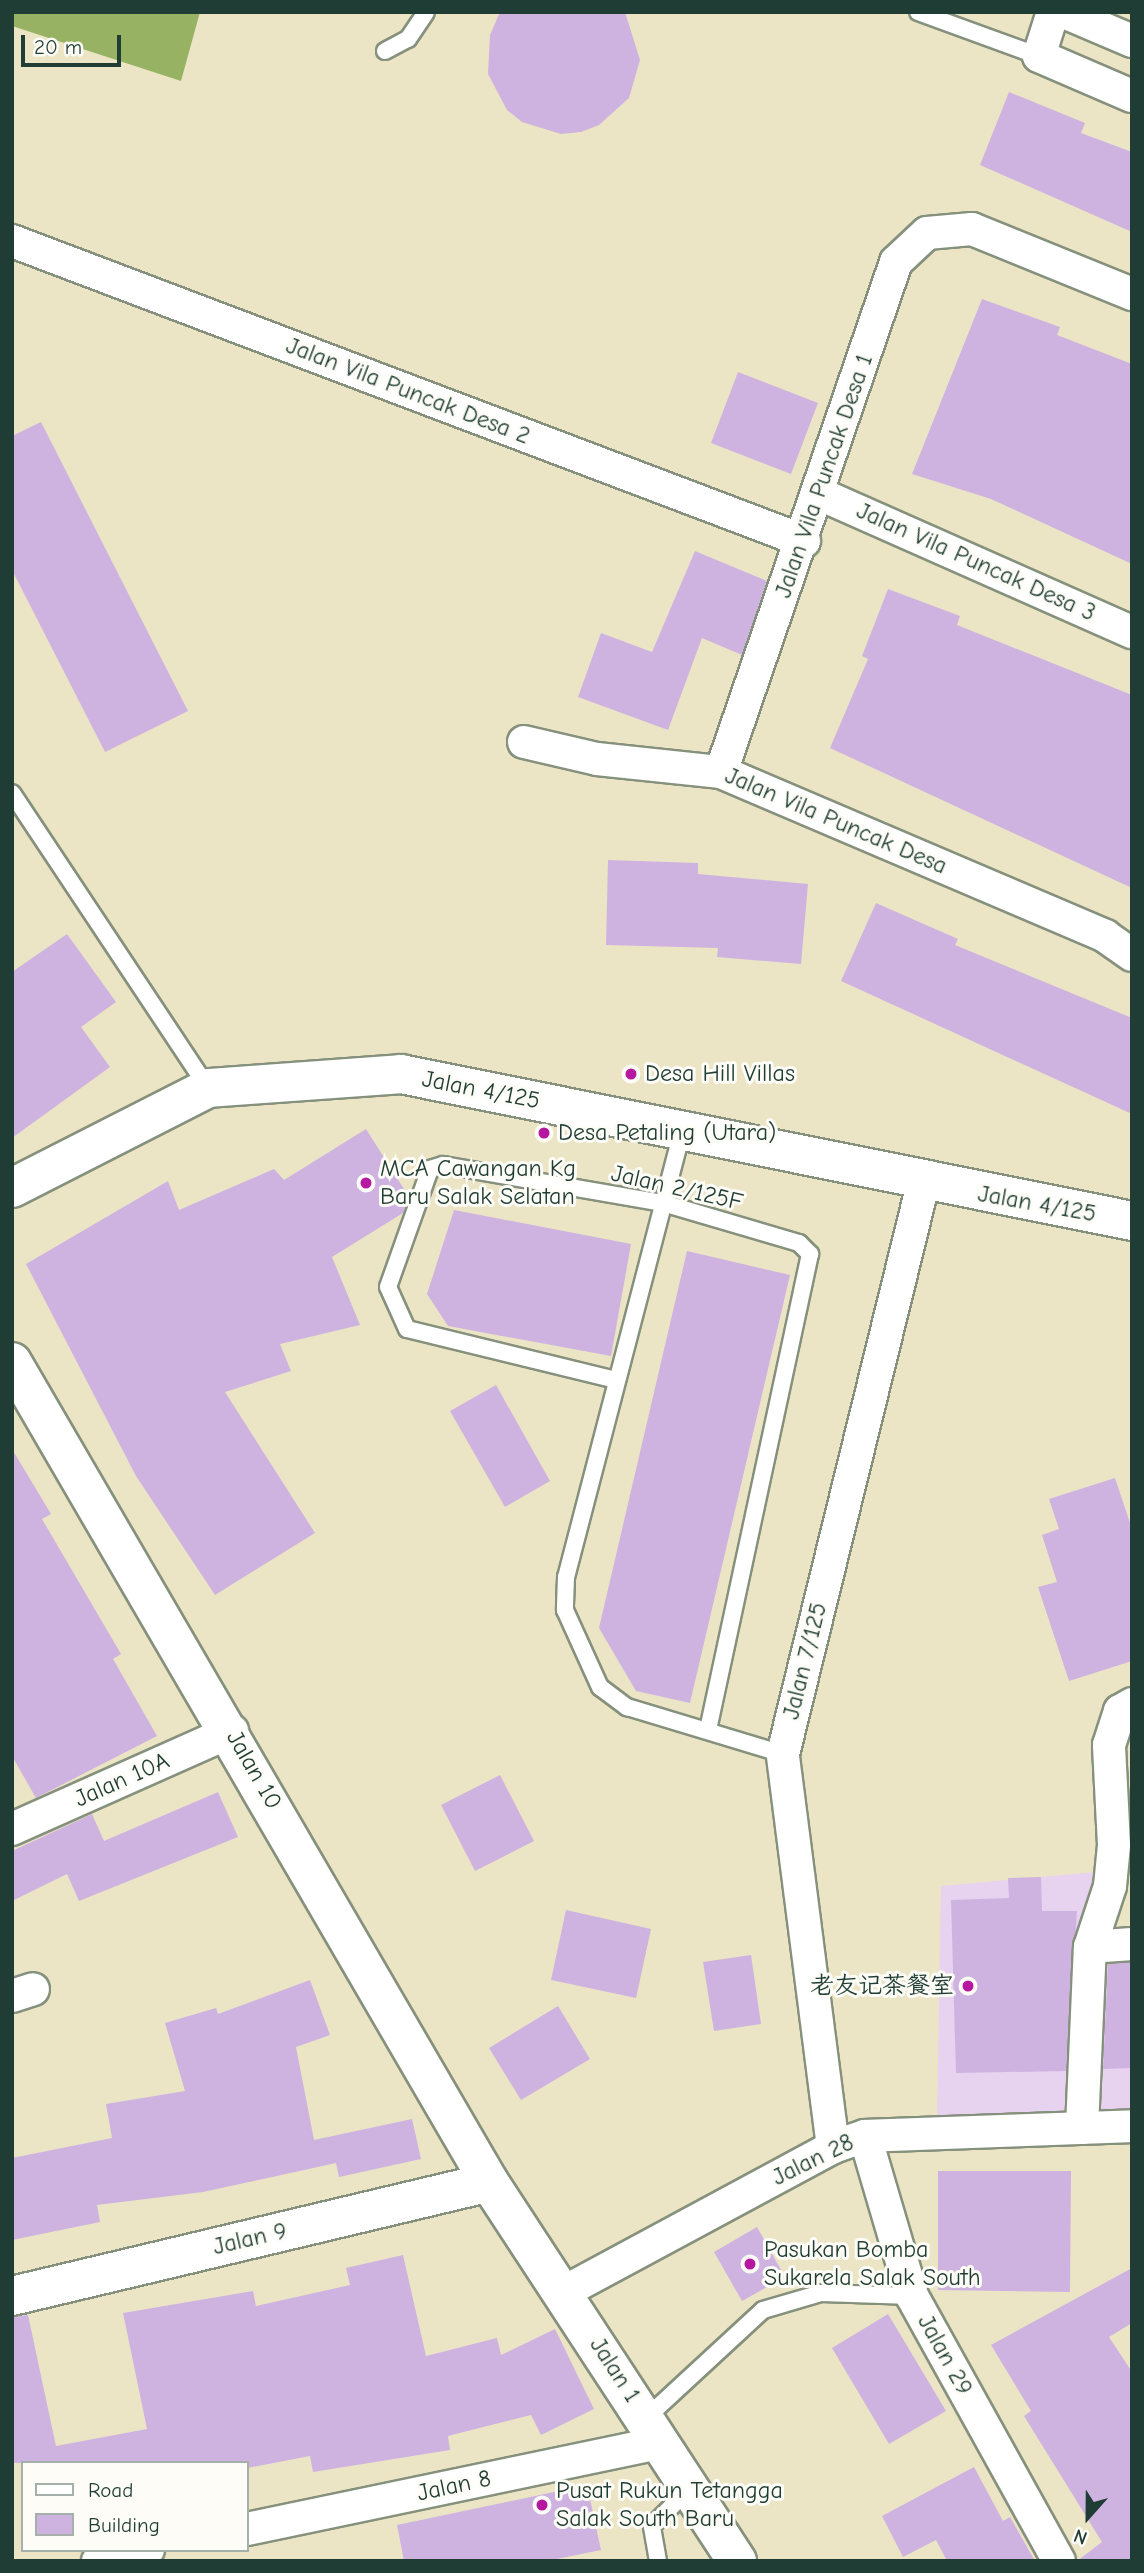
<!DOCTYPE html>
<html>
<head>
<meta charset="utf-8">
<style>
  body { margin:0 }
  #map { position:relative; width:1144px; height:2573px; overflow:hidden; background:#ebe5c5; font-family:"Comic Neue","LXGW WenKai TC",sans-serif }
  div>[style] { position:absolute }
  .built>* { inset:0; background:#e7d2ef }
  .forest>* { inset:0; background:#98b263 }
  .building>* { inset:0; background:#ceb3e0 }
  .roads { filter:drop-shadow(2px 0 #85917c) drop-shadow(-2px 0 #85917c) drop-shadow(0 2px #85917c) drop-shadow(0 -2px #85917c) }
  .service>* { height:16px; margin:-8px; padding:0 8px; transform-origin:8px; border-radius:8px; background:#fff }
  .minor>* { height:32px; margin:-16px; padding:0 16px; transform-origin:16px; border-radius:16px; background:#fff }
  .tertiary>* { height:38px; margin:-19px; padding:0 19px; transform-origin:19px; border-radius:19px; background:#fff }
  .dots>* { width:19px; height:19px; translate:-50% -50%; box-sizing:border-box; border:4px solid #fdfcf7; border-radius:50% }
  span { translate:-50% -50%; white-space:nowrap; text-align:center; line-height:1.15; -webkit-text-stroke:6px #fdfcf7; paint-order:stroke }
  .street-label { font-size:24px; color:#1f3d34 }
  .poi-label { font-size:24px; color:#1f3d34 }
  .left { translate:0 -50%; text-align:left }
  .right { translate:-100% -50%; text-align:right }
  .frame { position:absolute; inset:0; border:14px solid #1f3d34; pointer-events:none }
  .legend { position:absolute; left:21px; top:2461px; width:228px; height:91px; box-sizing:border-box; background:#fdfcf7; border:2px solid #a4b0a9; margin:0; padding:9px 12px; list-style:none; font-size:21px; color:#1f3d34 }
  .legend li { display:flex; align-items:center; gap:14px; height:35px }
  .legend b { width:35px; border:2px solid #a4b0a9 }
  .north { position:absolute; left:1053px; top:2482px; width:70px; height:70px; -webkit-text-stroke:5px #fdfcf7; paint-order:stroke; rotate:201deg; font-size:19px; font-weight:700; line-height:28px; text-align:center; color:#1f3d34 }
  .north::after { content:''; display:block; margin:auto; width:24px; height:32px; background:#1f3d34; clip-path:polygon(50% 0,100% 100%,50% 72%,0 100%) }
  .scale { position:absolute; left:21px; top:35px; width:100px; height:32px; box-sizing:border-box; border:4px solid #1f3d34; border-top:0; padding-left:9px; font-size:21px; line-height:24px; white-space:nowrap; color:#1f3d34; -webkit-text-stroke:5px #fdfcf7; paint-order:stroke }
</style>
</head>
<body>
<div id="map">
  <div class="built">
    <i style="clip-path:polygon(1096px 1872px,1083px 1955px,1132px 1952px,1132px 2113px,937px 2120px,941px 1886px)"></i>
  </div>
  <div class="forest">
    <i style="clip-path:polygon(12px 12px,200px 12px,181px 81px,12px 26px)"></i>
  </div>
  <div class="building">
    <i style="clip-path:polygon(500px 12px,625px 12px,640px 60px,629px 98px,599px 125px,581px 132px,561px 134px,522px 122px,507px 110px,488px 74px,490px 35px)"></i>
    <i style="clip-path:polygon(1009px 92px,1085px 123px,1081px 133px,1132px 152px,1132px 232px,980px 165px)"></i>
    <i style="clip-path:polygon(982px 299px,1060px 327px,1057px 335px,1132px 364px,1132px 564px,991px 499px,912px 474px)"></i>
    <i style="clip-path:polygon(738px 372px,818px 403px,791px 474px,711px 443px)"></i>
    <i style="clip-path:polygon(41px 422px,188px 711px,105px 752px,12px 570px,12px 436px)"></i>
    <i style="clip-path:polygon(695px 551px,767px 581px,742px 655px,702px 638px,668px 730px,578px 697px,601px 633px,652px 652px)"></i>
    <i style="clip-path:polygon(888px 589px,960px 616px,957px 625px,1132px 695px,1132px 888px,830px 748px,868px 659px,862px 656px)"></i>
    <i style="clip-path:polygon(608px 860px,698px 863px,698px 874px,808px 884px,801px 964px,717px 957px,718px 948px,606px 945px)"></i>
    <i style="clip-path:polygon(876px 903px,958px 939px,955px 945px,1132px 1018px,1132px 1114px,841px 981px)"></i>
    <i style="clip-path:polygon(67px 934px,116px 1002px,81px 1027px,110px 1067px,12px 1138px,12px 972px)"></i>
    <i style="clip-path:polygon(366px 1129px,409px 1197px,403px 1213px,332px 1257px,360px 1325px,280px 1344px,291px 1371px,225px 1392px,315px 1533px,215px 1595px,136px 1476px,26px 1264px,168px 1181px,179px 1210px,274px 1169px,284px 1180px)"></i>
    <i style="clip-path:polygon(454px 1210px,631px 1244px,611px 1356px,448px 1326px,427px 1294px)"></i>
    <i style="clip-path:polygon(687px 1251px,790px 1275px,690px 1703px,636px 1691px,599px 1628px)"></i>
    <i style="clip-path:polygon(496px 1385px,550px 1481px,505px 1507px,450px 1411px)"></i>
    <i style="clip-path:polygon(12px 1449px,51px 1514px,42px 1519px,121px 1654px,113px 1659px,157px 1736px,36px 1798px,12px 1756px)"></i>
    <i style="clip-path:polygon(1115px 1478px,1132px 1529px,1132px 1661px,1069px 1681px,1038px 1587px,1057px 1582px,1042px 1535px,1059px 1529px,1049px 1499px)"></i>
    <i style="clip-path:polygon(500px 1775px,534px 1841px,475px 1871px,441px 1805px)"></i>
    <i style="clip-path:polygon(218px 1792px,238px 1837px,79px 1901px,67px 1874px,12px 1901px,12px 1851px,92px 1814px,104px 1841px)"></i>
    <i style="clip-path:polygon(1041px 1877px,1042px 1911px,1077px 1911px,1066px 2071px,956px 2073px,951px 1900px,1009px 1898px,1008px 1878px)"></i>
    <i style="clip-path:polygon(566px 1910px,651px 1929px,636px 1998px,551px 1980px)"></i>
    <i style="clip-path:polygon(751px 1955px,761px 2024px,714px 2031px,703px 1962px)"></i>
    <i style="clip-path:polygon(1132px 1962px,1132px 2068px,1103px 2069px,1108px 1964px)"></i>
    <i style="clip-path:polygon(310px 1980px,330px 2035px,296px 2047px,314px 2140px,412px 2119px,421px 2159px,339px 2177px,336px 2163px,203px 2192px,97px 2205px,100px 2222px,12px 2240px,12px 2158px,112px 2138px,106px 2104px,185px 2091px,165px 2023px,216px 2008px,218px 2014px)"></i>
    <i style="clip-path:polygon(558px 2006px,590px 2059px,521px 2100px,489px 2048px)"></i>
    <i style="clip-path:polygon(938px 2171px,1071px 2171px,1070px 2292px,938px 2290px)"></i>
    <i style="clip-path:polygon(757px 2227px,785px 2277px,742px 2301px,714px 2252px)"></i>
    <i style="clip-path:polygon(403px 2255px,426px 2356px,497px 2338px,501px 2355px,555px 2329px,594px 2409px,541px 2435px,531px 2415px,448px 2436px,450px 2450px,313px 2472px,310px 2456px,247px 2468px,247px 2463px,12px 2463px,12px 2317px,28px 2315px,56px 2446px,147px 2429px,123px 2313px,253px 2291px,256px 2306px,350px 2285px,346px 2268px)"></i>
    <i style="clip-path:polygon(1132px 2268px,1132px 2323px,1109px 2337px,1132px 2372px,1132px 2561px,1077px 2561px,1102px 2542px,1024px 2416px,1031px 2411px,991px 2345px)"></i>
    <i style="clip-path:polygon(888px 2314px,946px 2411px,889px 2444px,832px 2348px)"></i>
    <i style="clip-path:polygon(974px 2467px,1003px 2521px,1010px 2517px,1035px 2561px,947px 2561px,936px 2540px,903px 2557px,882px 2516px)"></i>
    <i style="clip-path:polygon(587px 2485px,601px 2550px,547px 2561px,404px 2561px,397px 2525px)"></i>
  </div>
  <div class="roads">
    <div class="service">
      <i style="left:918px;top:12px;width:129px;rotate:20deg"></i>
      <i style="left:385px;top:51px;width:26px;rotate:-28deg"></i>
      <i style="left:408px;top:39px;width:32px;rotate:-56deg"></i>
      <i style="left:12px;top:793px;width:354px;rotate:56.4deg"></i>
      <i style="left:682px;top:1132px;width:460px;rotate:104.6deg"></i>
      <i style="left:566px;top:1577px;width:33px;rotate:92deg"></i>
      <i style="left:565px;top:1610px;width:85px;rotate:65.6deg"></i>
      <i style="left:600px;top:1687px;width:34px;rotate:37deg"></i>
      <i style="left:627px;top:1707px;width:163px;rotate:16.8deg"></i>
      <i style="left:616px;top:1380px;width:215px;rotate:-166.3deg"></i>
      <i style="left:407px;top:1329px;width:46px;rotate:-114.3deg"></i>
      <i style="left:388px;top:1287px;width:125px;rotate:-70.4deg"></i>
      <i style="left:430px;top:1169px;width:14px;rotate:-17deg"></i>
      <i style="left:443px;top:1165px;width:223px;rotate:9.8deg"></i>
      <i style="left:663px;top:1203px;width:142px;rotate:16.4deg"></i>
      <i style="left:799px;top:1243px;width:16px;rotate:45deg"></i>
      <i style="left:810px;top:1254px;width:487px;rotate:102.1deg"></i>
      <i style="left:646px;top:2418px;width:159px;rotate:-42.7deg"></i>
      <i style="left:763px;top:2310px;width:60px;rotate:-16.3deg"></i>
      <i style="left:821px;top:2293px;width:91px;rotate:1.9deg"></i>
      <i style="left:658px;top:2561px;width:36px;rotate:-100deg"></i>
      <i style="left:652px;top:2526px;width:54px;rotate:-45deg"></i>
    </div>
    <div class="minor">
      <i style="left:1053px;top:12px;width:46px;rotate:107.7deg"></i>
      <i style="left:1039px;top:56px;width:101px;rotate:23.3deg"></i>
      <i style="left:1064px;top:12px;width:74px;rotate:23.1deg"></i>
      <i style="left:12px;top:241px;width:847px;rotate:20.75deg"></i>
      <i style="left:820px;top:494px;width:341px;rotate:23.9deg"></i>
      <i style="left:524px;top:742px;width:75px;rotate:13.1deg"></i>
      <i style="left:597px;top:759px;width:125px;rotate:6deg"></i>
      <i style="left:721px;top:772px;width:418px;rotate:23.1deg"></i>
      <i style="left:1105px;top:936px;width:33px;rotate:35deg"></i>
      <i style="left:721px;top:772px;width:539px;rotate:-71.06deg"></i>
      <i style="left:896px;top:262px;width:42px;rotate:-43.1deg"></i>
      <i style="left:927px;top:233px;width:45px;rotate:-5.1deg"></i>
      <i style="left:972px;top:229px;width:173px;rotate:22.1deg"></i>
      <i style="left:12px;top:1829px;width:241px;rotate:-24deg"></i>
      <i style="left:1090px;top:1947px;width:42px;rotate:-4.1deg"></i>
      <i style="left:12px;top:1996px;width:22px;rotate:-18deg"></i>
      <i style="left:1082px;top:2128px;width:181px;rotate:-87.5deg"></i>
      <i style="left:1090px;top:1947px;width:64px;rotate:-71.8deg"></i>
      <i style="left:1110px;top:1886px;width:41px;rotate:-84.4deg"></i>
      <i style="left:1114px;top:1845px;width:100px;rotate:-92.9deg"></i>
      <i style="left:1109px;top:1745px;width:36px;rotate:-72deg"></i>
      <i style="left:1120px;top:1711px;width:14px;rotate:-30deg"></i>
      <i style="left:865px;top:2136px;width:167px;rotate:73.6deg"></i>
      <i style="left:912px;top:2296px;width:303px;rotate:61deg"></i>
      <i style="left:833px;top:2147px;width:396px;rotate:-97.3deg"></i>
      <i style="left:783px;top:1754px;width:587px;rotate:-76.2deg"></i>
      <i style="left:564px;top:2292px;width:306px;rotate:-28.3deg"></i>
      <i style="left:833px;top:2147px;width:34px;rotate:-19deg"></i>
      <i style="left:865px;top:2136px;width:267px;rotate:-2.1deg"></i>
      <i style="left:247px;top:2529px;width:424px;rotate:-11.8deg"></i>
      <i style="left:98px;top:2561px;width:51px;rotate:-12.4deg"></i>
    </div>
    <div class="tertiary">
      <i style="left:12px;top:1188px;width:220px;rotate:-27deg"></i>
      <i style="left:208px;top:1088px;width:194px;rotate:-4.1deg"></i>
      <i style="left:401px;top:1074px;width:746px;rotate:11.37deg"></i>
      <i style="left:12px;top:1362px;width:949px;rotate:59.81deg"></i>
      <i style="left:489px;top:2182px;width:453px;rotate:56.8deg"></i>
      <i style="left:12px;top:2296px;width:490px;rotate:-13.4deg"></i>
    </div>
  </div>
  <div class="dots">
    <i style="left:631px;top:1074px;background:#b5179e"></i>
    <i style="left:544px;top:1133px;background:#b5179e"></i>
    <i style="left:366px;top:1183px;background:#b5179e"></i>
    <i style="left:968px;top:1986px;background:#b5179e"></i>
    <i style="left:750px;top:2264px;background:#b5179e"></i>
    <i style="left:542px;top:2505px;background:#b5179e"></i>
  </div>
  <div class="street-label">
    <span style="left:408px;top:391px;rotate:21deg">Jalan Vila Puncak Desa 2</span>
    <span style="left:824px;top:476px;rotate:-71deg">Jalan Vila Puncak Desa 1</span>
    <span style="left:976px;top:562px;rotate:24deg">Jalan Vila Puncak Desa 3</span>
    <span style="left:836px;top:821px;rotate:23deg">Jalan Vila Puncak Desa</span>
    <span style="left:481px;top:1090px;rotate:11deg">Jalan 4/125</span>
    <span style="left:677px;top:1188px;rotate:13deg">Jalan 2/125F</span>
    <span style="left:1037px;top:1204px;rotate:10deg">Jalan 4/125</span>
    <span style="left:805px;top:1661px;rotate:-76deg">Jalan 7/125</span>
    <span style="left:254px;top:1770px;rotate:60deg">Jalan 10</span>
    <span style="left:122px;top:1780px;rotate:-24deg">Jalan 10A</span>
    <span style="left:813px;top:2160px;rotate:-26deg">Jalan 28</span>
    <span style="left:250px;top:2239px;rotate:-13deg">Jalan 9</span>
    <span style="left:945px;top:2355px;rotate:61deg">Jalan 29</span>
    <span style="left:615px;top:2370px;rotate:57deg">Jalan 1</span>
    <span style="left:454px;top:2486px;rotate:-12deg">Jalan 8</span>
  </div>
  <div class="poi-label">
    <span class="left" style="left:645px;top:1074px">Desa Hill Villas</span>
    <span class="left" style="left:558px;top:1133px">Desa Petaling (Utara)</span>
    <span class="left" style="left:380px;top:1183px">MCA Cawangan Kg<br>Baru Salak Selatan</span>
    <span class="right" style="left:954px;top:1986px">老友记茶餐室</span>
    <span class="left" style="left:764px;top:2264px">Pasukan Bomba<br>Sukarela Salak South</span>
    <span class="left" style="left:556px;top:2505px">Pusat Rukun Tetangga<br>Salak South Baru</span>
  </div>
  <div class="frame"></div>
  <ul class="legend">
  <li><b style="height:9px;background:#fff"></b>Road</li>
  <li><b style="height:19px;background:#ceb3e0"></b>Building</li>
  </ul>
  <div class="north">N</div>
  <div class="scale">20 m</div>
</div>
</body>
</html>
